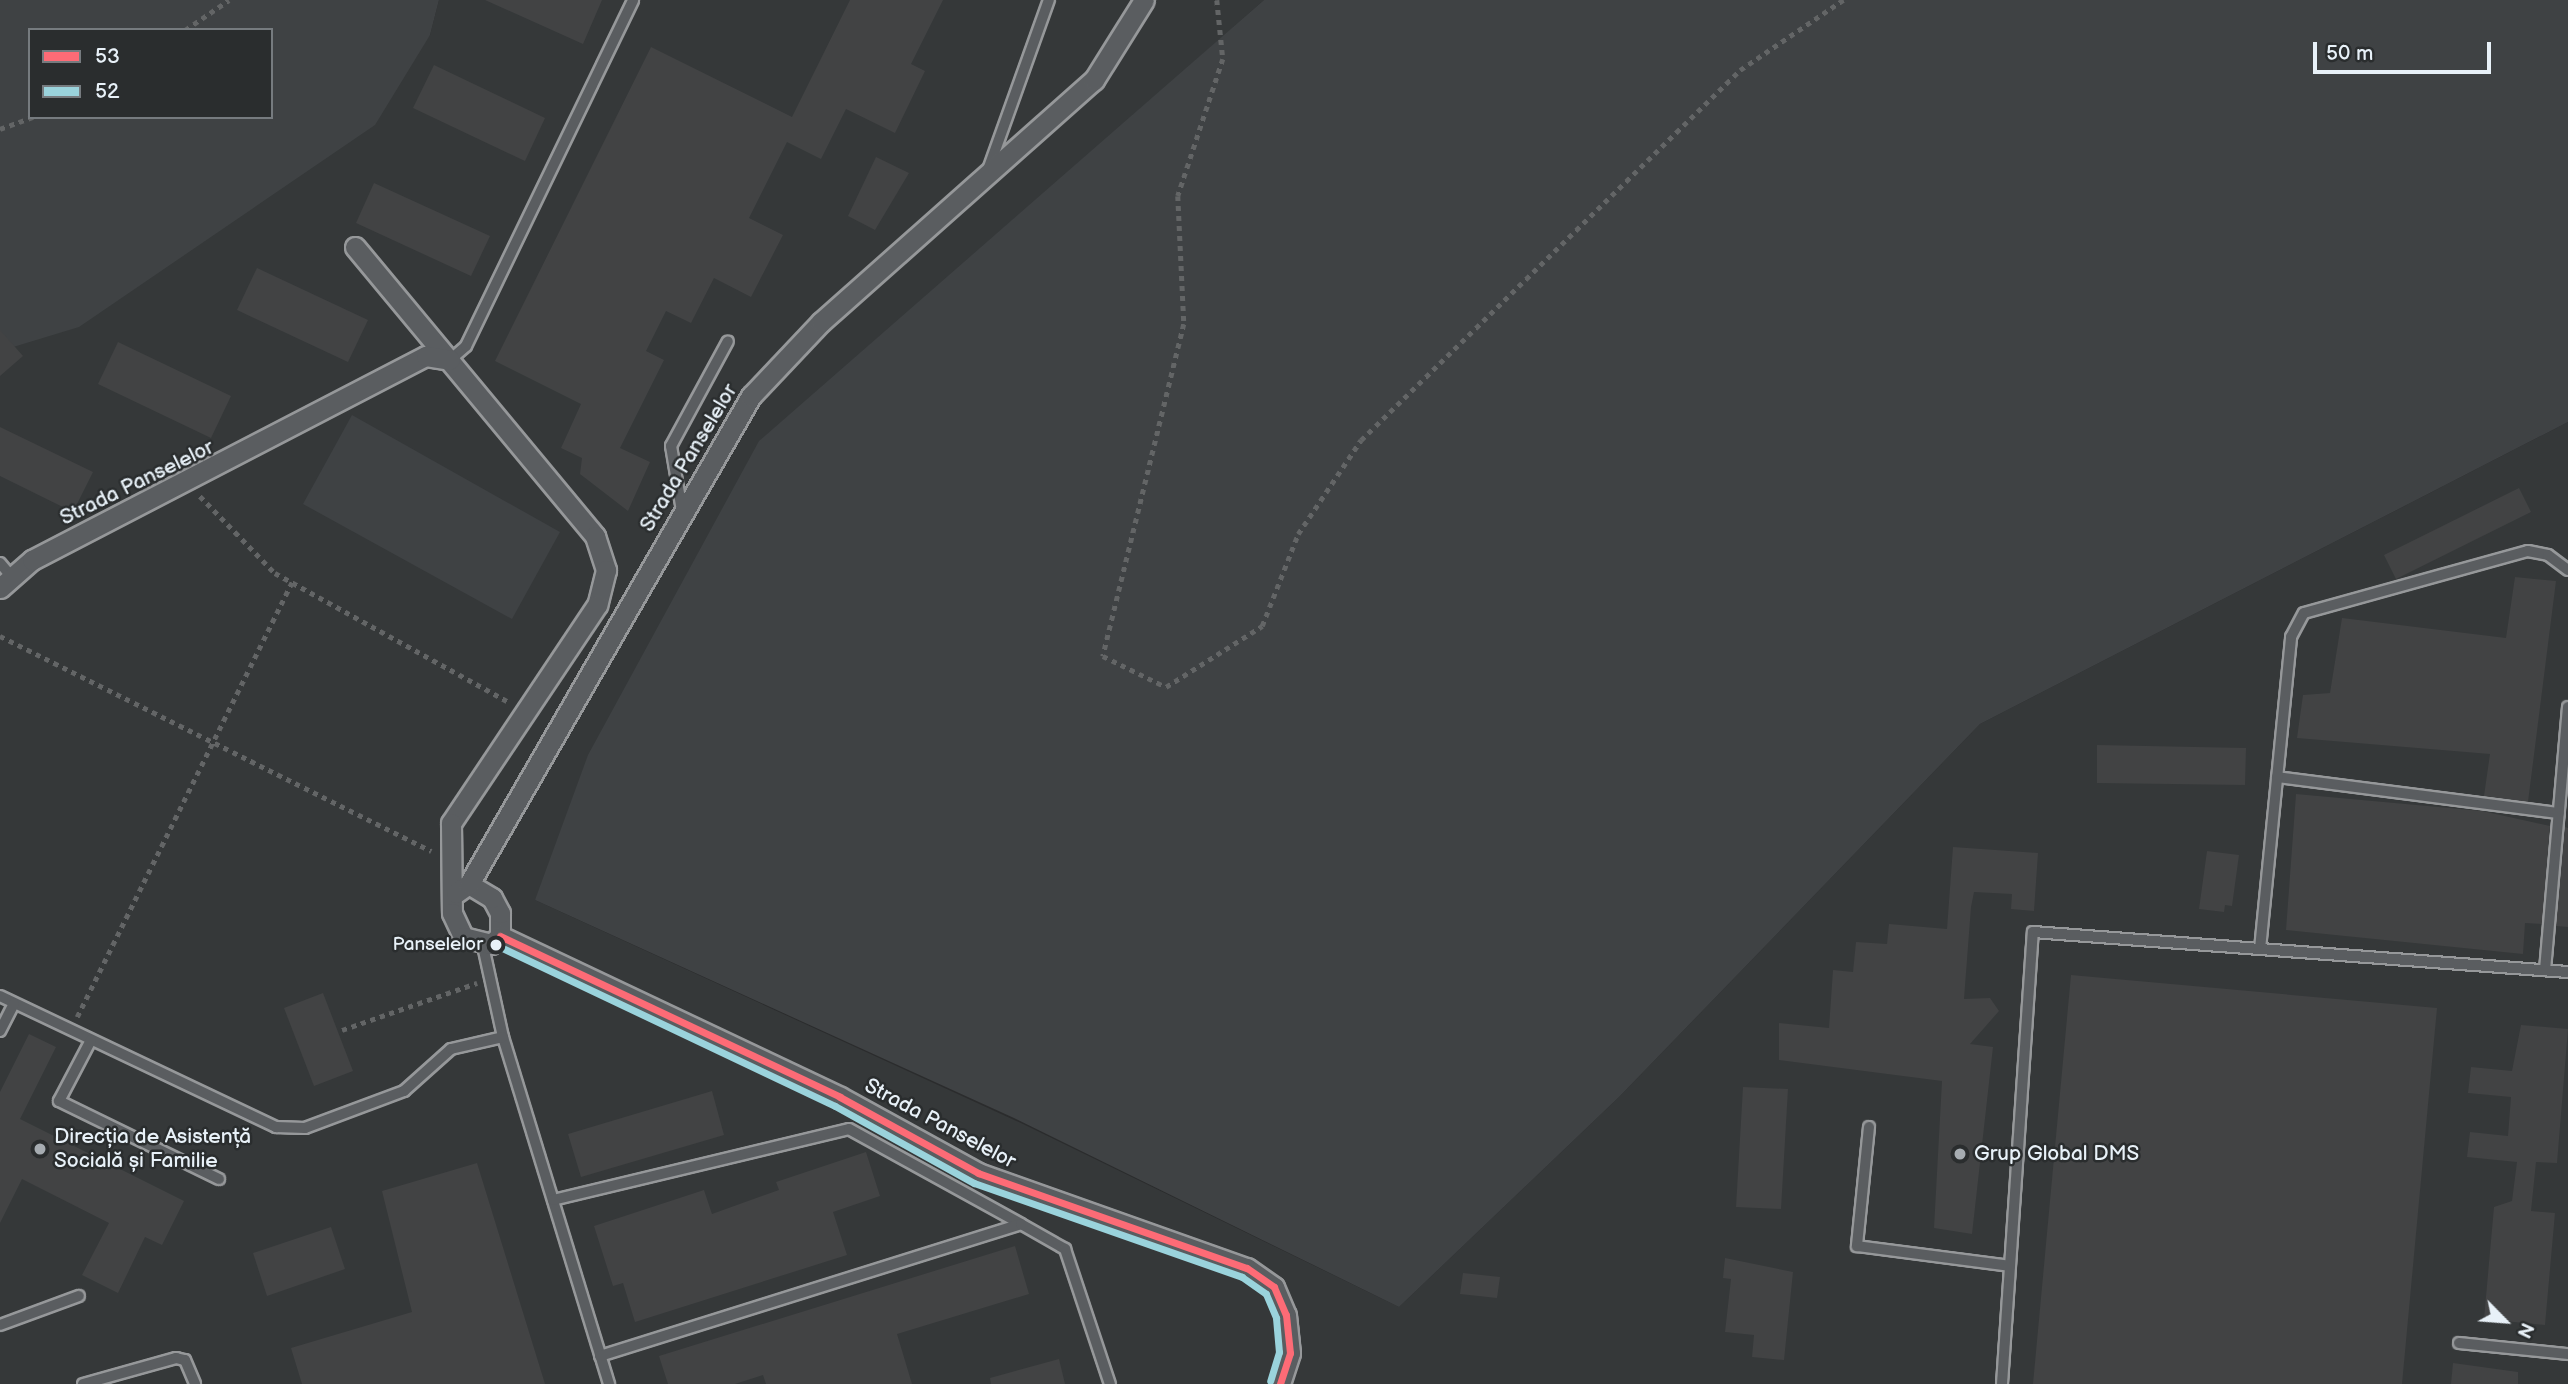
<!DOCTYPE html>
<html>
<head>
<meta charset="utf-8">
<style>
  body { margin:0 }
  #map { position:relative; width:2568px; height:1384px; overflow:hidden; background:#2b2c2d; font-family:"Balsamiq Sans",sans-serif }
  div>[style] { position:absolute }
  .built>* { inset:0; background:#353839 }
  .green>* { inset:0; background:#3f4244 }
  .building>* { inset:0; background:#424344 }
  .path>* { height:4.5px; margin-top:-2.25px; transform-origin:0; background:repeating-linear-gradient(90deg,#636566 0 5px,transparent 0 10px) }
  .roads { filter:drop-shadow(2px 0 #96989a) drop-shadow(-2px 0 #96989a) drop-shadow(0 2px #96989a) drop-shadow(0 -2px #96989a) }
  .lane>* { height:10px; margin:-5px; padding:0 5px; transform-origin:5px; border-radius:5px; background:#5a5d60 }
  .street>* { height:19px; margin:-9.5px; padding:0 9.5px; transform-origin:9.5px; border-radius:9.5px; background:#5a5d60 }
  .bus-1>* { height:7px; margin:-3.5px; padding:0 3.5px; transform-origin:3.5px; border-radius:3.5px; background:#fd6b76 }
  .bus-2>* { height:7px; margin:-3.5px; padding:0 3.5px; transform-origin:3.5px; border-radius:3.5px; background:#9ad3dc }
  .dots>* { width:19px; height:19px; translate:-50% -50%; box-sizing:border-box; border:4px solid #2a2d2e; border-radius:50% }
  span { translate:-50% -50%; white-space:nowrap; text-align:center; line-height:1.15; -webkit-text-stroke:5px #2a2d2e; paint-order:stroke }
  .bus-label { font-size:19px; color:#e8f1f8 }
  .right { translate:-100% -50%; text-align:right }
  .street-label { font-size:21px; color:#e8f1f8 }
  .poi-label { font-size:21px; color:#e8f1f8 }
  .left { translate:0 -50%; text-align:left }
  .legend { position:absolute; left:28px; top:28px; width:245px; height:91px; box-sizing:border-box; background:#2a2d2e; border:2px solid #767b7f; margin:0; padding:9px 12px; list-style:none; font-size:21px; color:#e8f1f8 }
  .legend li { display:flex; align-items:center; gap:14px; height:35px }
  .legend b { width:35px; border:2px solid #767b7f }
  .north { position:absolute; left:2470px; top:1286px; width:70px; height:70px; -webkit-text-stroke:5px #2a2d2e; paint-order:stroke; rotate:115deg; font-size:19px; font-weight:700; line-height:28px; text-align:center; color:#e8f1f8 }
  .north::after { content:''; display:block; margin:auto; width:24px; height:32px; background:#e8f1f8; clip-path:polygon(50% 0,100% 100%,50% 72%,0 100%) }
  .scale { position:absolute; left:2313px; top:42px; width:178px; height:32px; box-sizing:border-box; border:4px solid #e8f1f8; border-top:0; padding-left:9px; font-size:21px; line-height:24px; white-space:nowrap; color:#e8f1f8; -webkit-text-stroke:5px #2a2d2e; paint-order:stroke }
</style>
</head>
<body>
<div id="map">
  <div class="built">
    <i style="clip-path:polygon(439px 0,1264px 0,1035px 202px,535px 900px,1023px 1124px,1399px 1307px,1620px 1096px,1980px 724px,2568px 422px,2568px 1384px,0 1384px,0 351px,430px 35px)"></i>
  </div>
  <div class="green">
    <i style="clip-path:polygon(evenodd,0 0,439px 0,430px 35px,375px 125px,79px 327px,0 351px,0 0,30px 30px,271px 30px,271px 117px,30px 117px,30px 30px)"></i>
    <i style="clip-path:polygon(1264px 0,2568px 0,2568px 422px,1980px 724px,1620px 1096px,1399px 1307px,1014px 1118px,535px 900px,588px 755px,759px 441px)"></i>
    <i style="clip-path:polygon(352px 415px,560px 532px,512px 619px,303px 504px)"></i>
  </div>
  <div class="building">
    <i style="clip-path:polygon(485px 0,602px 0,583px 44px)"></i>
    <i style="clip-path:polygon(850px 0,943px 0,911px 64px,925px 71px,895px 133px,846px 109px,821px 159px,787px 142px,749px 218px,783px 235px,751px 297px,714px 278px,691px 323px,666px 311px,646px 351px,664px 360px,620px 448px,650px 462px,628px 511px,580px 474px,582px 458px,561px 448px,581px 404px,495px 361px,651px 47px,792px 117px)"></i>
    <i style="clip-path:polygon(434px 65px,545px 118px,525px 161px,413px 108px)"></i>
    <i style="clip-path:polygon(876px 157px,909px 173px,875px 230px,848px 216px)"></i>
    <i style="clip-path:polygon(374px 183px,490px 236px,471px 276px,356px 223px)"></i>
    <i style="clip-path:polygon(257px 268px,368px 320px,348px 362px,237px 310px)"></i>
    <i style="clip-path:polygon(0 330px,23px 356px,0 376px)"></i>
    <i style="clip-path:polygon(118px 342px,231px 396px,211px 438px,98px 384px)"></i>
    <i style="clip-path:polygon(0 427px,93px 472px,73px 512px,0 476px)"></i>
    <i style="clip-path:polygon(2519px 488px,2531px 512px,2396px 579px,2384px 555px)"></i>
    <i style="clip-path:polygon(2515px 577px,2556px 581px,2528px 802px,2484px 796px,2490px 754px,2297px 738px,2303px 695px,2330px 693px,2342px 618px,2506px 638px)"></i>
    <i style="clip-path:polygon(2097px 745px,2246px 748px,2245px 785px,2097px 783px)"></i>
    <i style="clip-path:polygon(2296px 794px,2482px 811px,2550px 826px,2542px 924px,2525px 923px,2523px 954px,2286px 930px)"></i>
    <i style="clip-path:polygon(2565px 827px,2568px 828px,2568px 927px,2556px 926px)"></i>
    <i style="clip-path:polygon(1953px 847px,2038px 853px,2034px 911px,2011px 909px,2012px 894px,1974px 892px,1971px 907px,1964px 999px,1990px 998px,1999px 1011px,1970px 1044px,1993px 1047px,1972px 1234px,1934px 1228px,1942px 1081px,1779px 1060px,1779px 1023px,1829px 1028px,1833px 970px,1853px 972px,1856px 942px,1887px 944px,1889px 924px,1947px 929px)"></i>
    <i style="clip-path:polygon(2207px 851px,2239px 855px,2232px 906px,2225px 905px,2224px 912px,2199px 909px)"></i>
    <i style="clip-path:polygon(2071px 975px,2437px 1008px,2402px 1384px,2033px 1384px)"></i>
    <i style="clip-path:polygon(323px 993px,353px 1071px,314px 1086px,284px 1008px)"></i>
    <i style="clip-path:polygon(2521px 1025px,2568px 1029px,2557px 1163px,2536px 1162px,2531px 1211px,2555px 1213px,2545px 1325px,2484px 1319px,2494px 1207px,2512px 1201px,2517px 1162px,2467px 1157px,2470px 1132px,2508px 1136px,2511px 1097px,2468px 1093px,2471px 1067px,2512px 1071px)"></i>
    <i style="clip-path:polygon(29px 1034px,56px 1047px,20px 1119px,184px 1201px,162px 1245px,145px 1237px,118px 1293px,82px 1275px,109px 1223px,22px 1179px,0 1223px,0 1092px)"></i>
    <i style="clip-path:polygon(1743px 1087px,1788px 1089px,1781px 1209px,1736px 1207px)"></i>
    <i style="clip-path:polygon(712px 1091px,724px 1135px,581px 1177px,568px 1134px)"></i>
    <i style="clip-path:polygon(866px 1152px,880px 1196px,833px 1212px,847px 1255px,635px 1322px,623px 1283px,613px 1286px,594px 1226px,704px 1190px,712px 1214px,779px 1190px,776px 1182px)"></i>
    <i style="clip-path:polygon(477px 1163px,545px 1384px,302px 1384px,291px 1348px,412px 1312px,382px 1191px)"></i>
    <i style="clip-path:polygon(331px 1227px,345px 1269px,267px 1296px,253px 1253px)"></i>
    <i style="clip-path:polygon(1015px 1246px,1029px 1294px,897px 1334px,912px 1384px,766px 1384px,763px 1375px,735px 1384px,668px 1384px,659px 1356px)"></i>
    <i style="clip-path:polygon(1725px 1258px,1793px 1272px,1784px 1360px,1752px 1357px,1754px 1335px,1725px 1332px,1731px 1279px,1723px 1278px)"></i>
    <i style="clip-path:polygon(1463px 1273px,1500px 1277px,1497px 1298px,1460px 1294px)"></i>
    <i style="clip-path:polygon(1059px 1359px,1065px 1384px,991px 1384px,990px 1378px)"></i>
    <i style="clip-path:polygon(2453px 1363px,2518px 1372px,2518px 1384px,2451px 1384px)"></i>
  </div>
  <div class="path">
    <i style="left:1217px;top:0;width:59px;rotate:84.2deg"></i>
    <i style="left:1223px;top:59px;width:144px;rotate:108.2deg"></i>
    <i style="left:1178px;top:196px;width:128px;rotate:87.3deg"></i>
    <i style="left:1184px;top:324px;width:342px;rotate:103.7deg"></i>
    <i style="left:1103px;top:656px;width:70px;rotate:26.2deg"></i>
    <i style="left:1166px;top:687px;width:114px;rotate:-32.4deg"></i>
    <i style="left:1262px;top:626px;width:99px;rotate:-68.6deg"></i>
    <i style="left:1298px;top:534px;width:113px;rotate:-56.2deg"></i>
    <i style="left:1361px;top:440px;width:530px;rotate:-44.31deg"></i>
    <i style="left:1740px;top:70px;width:125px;rotate:-34.2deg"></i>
    <i style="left:185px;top:30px;width:53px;rotate:-34.3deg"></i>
    <i style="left:0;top:129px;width:35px;rotate:-20deg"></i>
    <i style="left:200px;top:496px;width:107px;rotate:45.8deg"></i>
    <i style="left:275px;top:573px;width:265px;rotate:28.9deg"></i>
    <i style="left:0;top:636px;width:482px;rotate:26.5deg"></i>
    <i style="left:77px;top:1017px;width:485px;rotate:-63.7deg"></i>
    <i style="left:342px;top:1030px;width:143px;rotate:-19.2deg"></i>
  </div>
  <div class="roads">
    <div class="lane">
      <i style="left:988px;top:170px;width:181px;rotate:-70.3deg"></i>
      <i style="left:450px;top:360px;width:21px;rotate:-41deg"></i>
      <i style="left:466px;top:346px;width:384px;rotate:-64.2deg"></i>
      <i style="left:682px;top:511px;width:66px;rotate:-99.6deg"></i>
      <i style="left:671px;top:446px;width:119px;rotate:-61.5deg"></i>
      <i style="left:0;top:563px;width:17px;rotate:50deg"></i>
      <i style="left:2277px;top:777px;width:284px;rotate:7.3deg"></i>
      <i style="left:483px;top:946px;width:93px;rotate:77.6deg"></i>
      <i style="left:503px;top:1037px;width:363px;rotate:73deg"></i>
      <i style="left:2260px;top:949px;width:314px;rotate:-84.3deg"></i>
      <i style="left:2291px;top:637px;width:27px;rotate:-62deg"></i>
      <i style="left:2304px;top:613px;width:232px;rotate:-15.5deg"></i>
      <i style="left:2528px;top:551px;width:20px;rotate:11deg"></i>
      <i style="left:2548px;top:555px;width:25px;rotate:37deg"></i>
      <i style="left:2545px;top:970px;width:264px;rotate:-85deg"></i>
      <i style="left:0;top:996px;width:306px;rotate:25.4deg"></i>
      <i style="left:276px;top:1127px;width:29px;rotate:2deg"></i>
      <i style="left:305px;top:1128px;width:106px;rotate:-20.5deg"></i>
      <i style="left:404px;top:1091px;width:63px;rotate:-41.8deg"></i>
      <i style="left:451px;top:1049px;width:53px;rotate:-13deg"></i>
      <i style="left:0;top:1031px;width:31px;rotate:-63deg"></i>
      <i style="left:91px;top:1040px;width:69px;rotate:117.7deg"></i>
      <i style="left:59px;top:1101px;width:178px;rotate:26deg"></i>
      <i style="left:1869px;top:1127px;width:120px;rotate:95.8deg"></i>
      <i style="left:1857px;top:1246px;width:154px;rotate:7.4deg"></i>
      <i style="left:553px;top:1200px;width:304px;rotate:-13.5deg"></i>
      <i style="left:849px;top:1129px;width:196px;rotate:28.9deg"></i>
      <i style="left:0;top:1325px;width:84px;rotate:-20.2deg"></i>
      <i style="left:2459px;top:1343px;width:110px;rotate:5.8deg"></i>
      <i style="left:600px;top:1356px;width:441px;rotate:-17.4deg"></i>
      <i style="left:1021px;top:1224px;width:51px;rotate:29.6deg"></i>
      <i style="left:1065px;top:1249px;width:142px;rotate:71.6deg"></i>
      <i style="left:83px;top:1384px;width:97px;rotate:-15.6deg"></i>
      <i style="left:176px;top:1358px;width:9px;rotate:13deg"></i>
      <i style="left:185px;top:1360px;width:26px;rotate:67deg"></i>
      <i style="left:2002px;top:1384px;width:453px;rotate:-86.1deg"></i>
      <i style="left:2033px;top:932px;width:536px;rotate:4.28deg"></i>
    </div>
    <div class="street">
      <i style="left:355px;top:247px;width:376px;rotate:50.3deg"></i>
      <i style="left:595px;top:536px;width:36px;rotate:72deg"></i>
      <i style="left:606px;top:570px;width:36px;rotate:104deg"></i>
      <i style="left:597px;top:605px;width:262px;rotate:123.8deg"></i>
      <i style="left:451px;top:823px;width:90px;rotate:89.4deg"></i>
      <i style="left:452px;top:913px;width:26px;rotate:65deg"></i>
      <i style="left:463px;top:937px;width:29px;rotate:14deg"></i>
      <i style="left:491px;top:944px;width:12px;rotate:-42deg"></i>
      <i style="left:500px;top:936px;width:23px;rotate:-90deg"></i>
      <i style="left:500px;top:913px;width:17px;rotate:-118deg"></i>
      <i style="left:492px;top:898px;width:27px;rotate:-149deg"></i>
      <i style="left:0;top:588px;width:43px;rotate:-41.2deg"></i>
      <i style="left:32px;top:560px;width:444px;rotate:-27.4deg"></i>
      <i style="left:426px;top:356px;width:24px;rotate:9deg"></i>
      <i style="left:456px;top:893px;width:16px;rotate:-35deg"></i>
      <i style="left:469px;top:884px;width:564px;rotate:-59.98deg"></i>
      <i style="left:751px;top:396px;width:102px;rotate:-46.6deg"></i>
      <i style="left:821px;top:322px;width:365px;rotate:-41.6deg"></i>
      <i style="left:1094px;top:80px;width:94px;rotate:-58deg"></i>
      <i style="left:500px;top:936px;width:376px;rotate:25.3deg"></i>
      <i style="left:840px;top:1097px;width:158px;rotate:28.8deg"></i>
      <i style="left:978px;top:1173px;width:285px;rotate:19.5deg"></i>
      <i style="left:1247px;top:1268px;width:33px;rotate:35deg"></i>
      <i style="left:1274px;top:1287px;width:30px;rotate:67deg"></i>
      <i style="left:1286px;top:1315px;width:38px;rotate:84deg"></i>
      <i style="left:1290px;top:1353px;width:33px;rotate:108deg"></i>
    </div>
  </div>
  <div class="bus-1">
    <i style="left:500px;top:936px;width:376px;rotate:25.3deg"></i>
    <i style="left:840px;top:1097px;width:158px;rotate:28.8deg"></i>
    <i style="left:978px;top:1173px;width:285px;rotate:19.5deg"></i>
    <i style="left:1247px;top:1268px;width:33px;rotate:35deg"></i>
    <i style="left:1274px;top:1287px;width:30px;rotate:67deg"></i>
    <i style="left:1286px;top:1315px;width:38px;rotate:84deg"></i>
    <i style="left:1290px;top:1353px;width:33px;rotate:108deg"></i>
  </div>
  <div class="bus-2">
    <i style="left:496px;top:945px;width:375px;rotate:25.4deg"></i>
    <i style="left:835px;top:1106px;width:159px;rotate:29deg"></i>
    <i style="left:974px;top:1183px;width:284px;rotate:19.3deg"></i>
    <i style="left:1242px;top:1277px;width:29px;rotate:35deg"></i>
    <i style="left:1266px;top:1294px;width:26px;rotate:67deg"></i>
    <i style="left:1276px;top:1318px;width:34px;rotate:85deg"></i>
    <i style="left:1279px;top:1352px;width:30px;rotate:107deg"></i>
  </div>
  <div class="dots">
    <i style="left:496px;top:945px;background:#e8f1f8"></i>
    <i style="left:40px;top:1149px;background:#a6acb1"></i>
    <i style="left:1960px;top:1154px;background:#a6acb1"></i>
  </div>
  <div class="bus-label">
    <span class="right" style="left:483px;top:945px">Panselelor</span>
  </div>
  <div class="street-label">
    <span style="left:689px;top:458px;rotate:-59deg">Strada Panselelor</span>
    <span style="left:137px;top:483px;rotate:-26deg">Strada Panselelor</span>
    <span style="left:940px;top:1124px;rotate:28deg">Strada Panselelor</span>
  </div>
  <div class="poi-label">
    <span class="left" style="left:54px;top:1149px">Direcția de Asistență<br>Socială și Familie</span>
    <span class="left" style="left:1974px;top:1154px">Grup Global DMS</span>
  </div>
  <ul class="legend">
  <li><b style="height:9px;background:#fd6b76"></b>53</li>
  <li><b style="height:9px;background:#9ad3dc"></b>52</li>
  </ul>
  <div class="north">N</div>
  <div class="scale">50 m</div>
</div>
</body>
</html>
